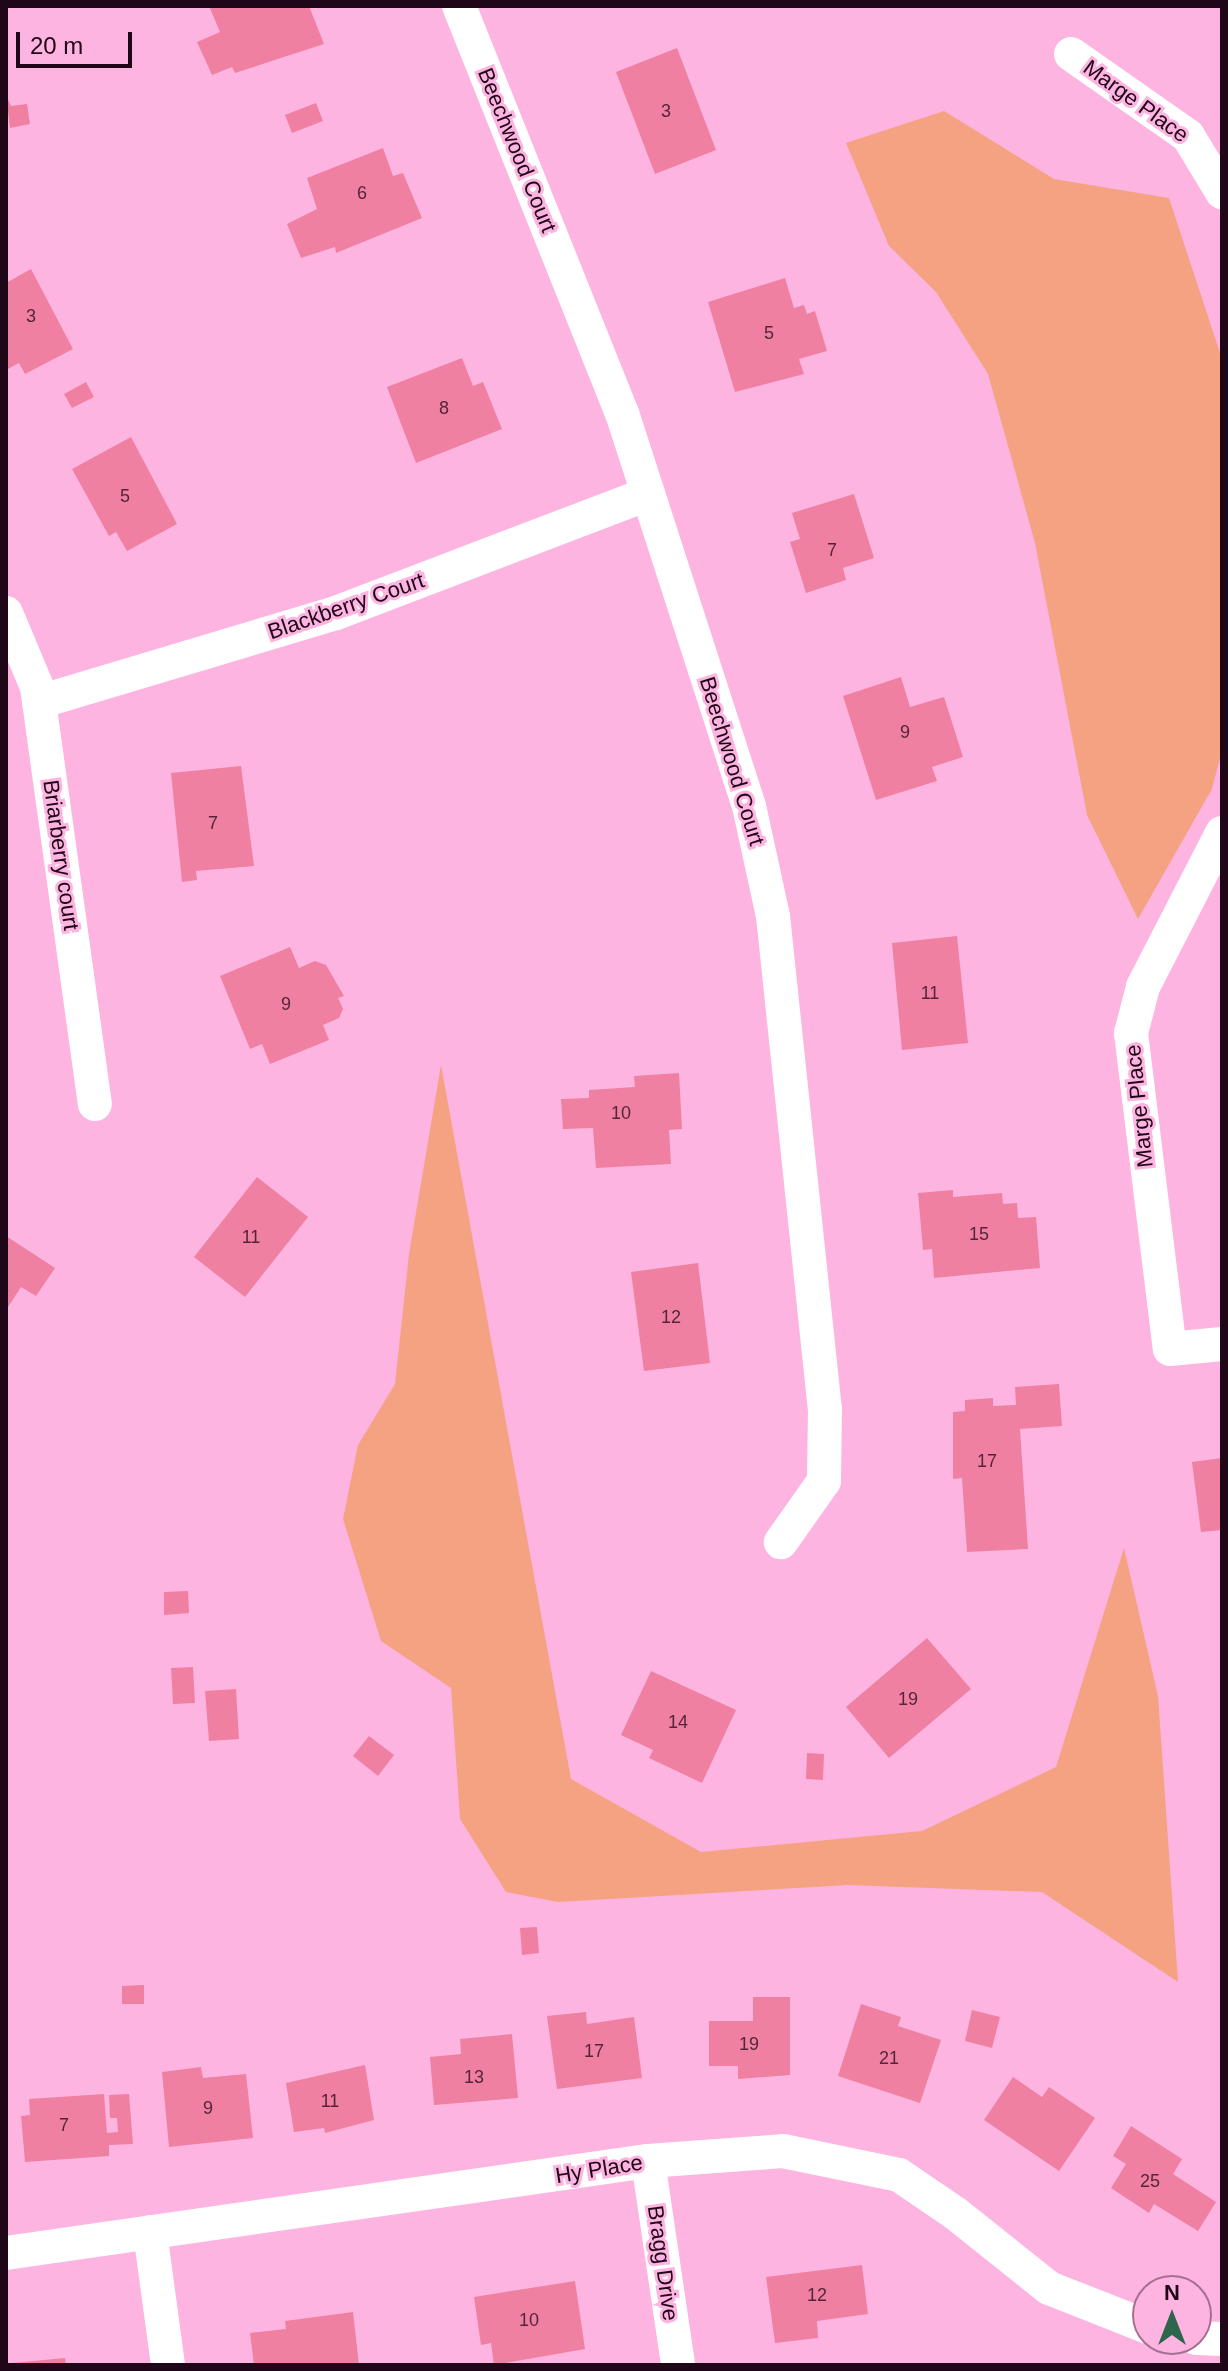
<!DOCTYPE html>
<html>
<head>
<meta charset="utf-8">
<style>
  body { margin:0 }
  #map { position:relative; width:1228px; height:2371px; overflow:hidden; background:#fdb4e1; font-family:Arial,sans-serif }
  div>[style] { position:absolute }
  .green>* { inset:0; background:#f4a282 }
  .building>* { inset:0; background:#ef80a1 }
  .street>* { height:34px; margin:-17px; padding:0 17px; transform-origin:17px; border-radius:17px; background:#fff }
  span { translate:-50% -50%; white-space:nowrap; text-align:center; line-height:1.15; -webkit-text-stroke:6px #fdb4e1; paint-order:stroke }
  .number-label { font-size:18px; color:#54253a }
  .number-label span { -webkit-text-stroke-width:0 }
  .street-label { font-size:22px; color:#200718 }
  .frame { position:absolute; inset:0; border:8px solid #200718; pointer-events:none }
  .north { position:absolute; left:1132px; top:2275px; width:80px; height:80px; box-sizing:border-box; background:#fdb4e1; border:2px solid #a56f91; border-radius:50%; rotate:0deg; font-size:22px; font-weight:700; line-height:32px; text-align:center; color:#200718 }
  .north::after { content:''; display:block; margin:auto; width:28px; height:36px; background:#2e664d; clip-path:polygon(50% 0,100% 100%,50% 72%,0 100%) }
  .scale { position:absolute; left:16px; top:32px; width:116px; height:36px; box-sizing:border-box; border:4px solid #200718; border-top:0; padding-left:10px; font-size:24px; line-height:28px; white-space:nowrap; color:#200718; -webkit-text-stroke:6px #fdb4e1; paint-order:stroke }
</style>
</head>
<body>
<div id="map">
  <div class="green">
    <i style="clip-path:polygon(944px 111px,1054px 179px,1169px 198px,1222px 359px,1222px 750px,1212px 789px,1138px 919px,1087px 815px,1035px 543px,988px 374px,936px 292px,889px 246px,846px 143px)"></i>
    <i style="clip-path:polygon(441px 1065px,571px 1779px,701px 1852px,922px 1831px,1056px 1767px,1124px 1548px,1158px 1696px,1178px 1982px,1042px 1892px,848px 1885px,558px 1902px,506px 1892px,460px 1819px,451px 1688px,381px 1641px,343px 1519px,358px 1445px,395px 1384px,409px 1254px)"></i>
  </div>
  <div class="building">
    <i style="clip-path:polygon(209px 6px,309px 6px,324px 44px,235px 73px,232px 67px,212px 75px,197px 42px,220px 32px)"></i>
    <i style="clip-path:polygon(677px 48px,716px 150px,655px 174px,616px 72px)"></i>
    <i style="clip-path:polygon(6px 95px,11px 106px,27px 104px,30px 124px,10px 128px)"></i>
    <i style="clip-path:polygon(316px 103px,323px 121px,292px 133px,285px 115px)"></i>
    <i style="clip-path:polygon(383px 148px,393px 176px,403px 173px,422px 218px,336px 253px,335px 247px,301px 258px,287px 224px,317px 209px,307px 178px)"></i>
    <i style="clip-path:polygon(31px 269px,73px 349px,25px 374px,19px 363px,6px 370px,6px 283px)"></i>
    <i style="clip-path:polygon(785px 278px,794px 308px,804px 305px,807px 314px,815px 311px,827px 351px,799px 359px,804px 374px,735px 392px,708px 302px)"></i>
    <i style="clip-path:polygon(462px 358px,473px 386px,483px 382px,502px 429px,416px 463px,387px 387px)"></i>
    <i style="clip-path:polygon(86px 382px,94px 397px,72px 408px,64px 394px)"></i>
    <i style="clip-path:polygon(131px 437px,177px 524px,127px 551px,116px 532px,109px 536px,72px 469px)"></i>
    <i style="clip-path:polygon(854px 494px,874px 558px,843px 568px,846px 580px,806px 593px,790px 542px,800px 539px,792px 513px)"></i>
    <i style="clip-path:polygon(901px 677px,910px 707px,944px 697px,963px 757px,932px 767px,937px 781px,876px 800px,843px 696px)"></i>
    <i style="clip-path:polygon(241px 766px,254px 866px,196px 871px,197px 880px,182px 882px,171px 773px)"></i>
    <i style="clip-path:polygon(957px 936px,968px 1043px,902px 1050px,892px 943px)"></i>
    <i style="clip-path:polygon(290px 947px,299px 968px,315px 961px,326px 965px,344px 996px,338px 998px,343px 1009px,339px 1018px,323px 1025px,329px 1040px,270px 1064px,262px 1044px,250px 1049px,220px 976px)"></i>
    <i style="clip-path:polygon(679px 1073px,682px 1129px,669px 1130px,671px 1164px,596px 1168px,593px 1128px,563px 1129px,561px 1099px,589px 1098px,589px 1090px,635px 1087px,634px 1076px)"></i>
    <i style="clip-path:polygon(257px 1177px,308px 1217px,245px 1297px,194px 1257px)"></i>
    <i style="clip-path:polygon(953px 1190px,953px 1197px,1002px 1193px,1003px 1204px,1017px 1203px,1018px 1218px,1036px 1217px,1040px 1268px,934px 1278px,932px 1249px,923px 1250px,918px 1193px)"></i>
    <i style="clip-path:polygon(6px 1236px,55px 1268px,36px 1296px,21px 1287px,6px 1310px)"></i>
    <i style="clip-path:polygon(698px 1263px,710px 1363px,644px 1371px,631px 1272px)"></i>
    <i style="clip-path:polygon(1059px 1384px,1062px 1426px,1020px 1429px,1028px 1549px,967px 1552px,962px 1478px,953px 1479px,953px 1412px,965px 1411px,965px 1400px,993px 1398px,993px 1406px,1016px 1405px,1015px 1387px)"></i>
    <i style="clip-path:polygon(1222px 1458px,1222px 1530px,1201px 1532px,1192px 1462px)"></i>
    <i style="clip-path:polygon(188px 1591px,189px 1613px,164px 1615px,164px 1592px)"></i>
    <i style="clip-path:polygon(927px 1638px,971px 1689px,889px 1758px,846px 1707px)"></i>
    <i style="clip-path:polygon(193px 1667px,195px 1703px,173px 1704px,171px 1668px)"></i>
    <i style="clip-path:polygon(651px 1671px,736px 1710px,702px 1783px,649px 1758px,653px 1750px,621px 1735px)"></i>
    <i style="clip-path:polygon(236px 1689px,239px 1739px,209px 1741px,205px 1691px)"></i>
    <i style="clip-path:polygon(369px 1736px,394px 1755px,378px 1776px,353px 1756px)"></i>
    <i style="clip-path:polygon(807px 1753px,824px 1754px,823px 1780px,806px 1779px)"></i>
    <i style="clip-path:polygon(537px 1927px,539px 1953px,522px 1955px,520px 1928px)"></i>
    <i style="clip-path:polygon(144px 1985px,144px 2004px,122px 2004px,122px 1986px)"></i>
    <i style="clip-path:polygon(753px 1997px,790px 1997px,790px 2075px,738px 2079px,738px 2066px,709px 2066px,709px 2021px,753px 2021px)"></i>
    <i style="clip-path:polygon(861px 2004px,901px 2017px,898px 2026px,941px 2040px,920px 2103px,838px 2076px)"></i>
    <i style="clip-path:polygon(972px 2010px,1000px 2017px,992px 2048px,965px 2041px)"></i>
    <i style="clip-path:polygon(586px 2012px,587px 2024px,634px 2017px,642px 2078px,557px 2089px,547px 2016px)"></i>
    <i style="clip-path:polygon(512px 2034px,518px 2098px,434px 2105px,430px 2057px,461px 2054px,460px 2039px)"></i>
    <i style="clip-path:polygon(365px 2065px,374px 2120px,325px 2133px,324px 2128px,294px 2132px,286px 2083px)"></i>
    <i style="clip-path:polygon(201px 2067px,203px 2078px,246px 2074px,253px 2138px,169px 2147px,162px 2072px)"></i>
    <i style="clip-path:polygon(1013px 2077px,1042px 2097px,1049px 2087px,1095px 2118px,1059px 2171px,984px 2120px)"></i>
    <i style="clip-path:polygon(104px 2094px,107px 2133px,118px 2132px,117px 2118px,110px 2118px,109px 2095px,129px 2094px,133px 2144px,109px 2145px,109px 2156px,25px 2162px,21px 2116px,30px 2115px,29px 2099px)"></i>
    <i style="clip-path:polygon(1131px 2126px,1182px 2159px,1173px 2174px,1216px 2202px,1198px 2231px,1154px 2204px,1149px 2213px,1111px 2188px,1126px 2164px,1113px 2156px)"></i>
    <i style="clip-path:polygon(862px 2265px,868px 2314px,817px 2321px,818px 2338px,775px 2343px,766px 2277px)"></i>
    <i style="clip-path:polygon(575px 2281px,585px 2349px,494px 2365px,491px 2343px,481px 2345px,474px 2297px)"></i>
    <i style="clip-path:polygon(353px 2312px,359px 2365px,254px 2365px,250px 2333px,286px 2329px,285px 2321px)"></i>
    <i style="clip-path:polygon(65px 2358px,66px 2365px,12px 2365px,12px 2363px)"></i>
  </div>
  <div class="street">
    <i style="left:459px;top:6px;width:438px;rotate:68.2deg"></i>
    <i style="left:622px;top:413px;width:413px;rotate:72.1deg"></i>
    <i style="left:749px;top:806px;width:113px;rotate:77.7deg"></i>
    <i style="left:773px;top:916px;width:495px;rotate:84deg"></i>
    <i style="left:825px;top:1408px;width:73px;rotate:90.8deg"></i>
    <i style="left:824px;top:1481px;width:75px;rotate:125.2deg"></i>
    <i style="left:1071px;top:54px;width:143px;rotate:35deg"></i>
    <i style="left:1188px;top:136px;width:66px;rotate:58.7deg"></i>
    <i style="left:6px;top:613px;width:80px;rotate:67.3deg"></i>
    <i style="left:37px;top:687px;width:421px;rotate:82.1deg"></i>
    <i style="left:39px;top:702px;width:310px;rotate:-16.7deg"></i>
    <i style="left:336px;top:613px;width:334px;rotate:-20.9deg"></i>
    <i style="left:1222px;top:833px;width:173px;rotate:117.2deg"></i>
    <i style="left:1143px;top:987px;width:48px;rotate:104.6deg"></i>
    <i style="left:1131px;top:1033px;width:318px;rotate:83deg"></i>
    <i style="left:1170px;top:1349px;width:52px;rotate:-5.5deg"></i>
    <i style="left:648px;top:2161px;width:206px;rotate:81.6deg"></i>
    <i style="left:150px;top:2232px;width:134px;rotate:82.3deg"></i>
    <i style="left:6px;top:2253px;width:649px;rotate:-8.16deg"></i>
    <i style="left:648px;top:2161px;width:135px;rotate:-4.2deg"></i>
    <i style="left:783px;top:2151px;width:118px;rotate:11.7deg"></i>
    <i style="left:899px;top:2175px;width:68px;rotate:34.2deg"></i>
    <i style="left:955px;top:2213px;width:120px;rotate:38.6deg"></i>
    <i style="left:1049px;top:2288px;width:106px;rotate:21.5deg"></i>
    <i style="left:1196px;top:2338px;width:26px;rotate:2deg"></i>
  </div>
  <div class="number-label">
    <span style="left:666px;top:111px">3</span>
    <span style="left:362px;top:193px">6</span>
    <span style="left:31px;top:316px">3</span>
    <span style="left:769px;top:333px">5</span>
    <span style="left:444px;top:408px">8</span>
    <span style="left:125px;top:496px">5</span>
    <span style="left:832px;top:550px">7</span>
    <span style="left:905px;top:732px">9</span>
    <span style="left:213px;top:823px">7</span>
    <span style="left:930px;top:993px">11</span>
    <span style="left:286px;top:1004px">9</span>
    <span style="left:621px;top:1113px">10</span>
    <span style="left:979px;top:1234px">15</span>
    <span style="left:251px;top:1237px">11</span>
    <span style="left:671px;top:1317px">12</span>
    <span style="left:987px;top:1461px">17</span>
    <span style="left:908px;top:1699px">19</span>
    <span style="left:678px;top:1722px">14</span>
    <span style="left:749px;top:2044px">19</span>
    <span style="left:594px;top:2051px">17</span>
    <span style="left:889px;top:2058px">21</span>
    <span style="left:474px;top:2077px">13</span>
    <span style="left:330px;top:2101px">11</span>
    <span style="left:208px;top:2108px">9</span>
    <span style="left:64px;top:2125px">7</span>
    <span style="left:1150px;top:2181px">25</span>
    <span style="left:817px;top:2295px">12</span>
    <span style="left:529px;top:2320px">10</span>
  </div>
  <div class="street-label">
    <span style="left:1136px;top:101px;rotate:36deg">Marge Place</span>
    <span style="left:517px;top:150px;rotate:68deg">Beechwood Court</span>
    <span style="left:346px;top:606px;rotate:-19deg">Blackberry Court</span>
    <span style="left:732px;top:761px;rotate:73deg">Beechwood Court</span>
    <span style="left:61px;top:855px;rotate:82deg">Briarberry court</span>
    <span style="left:1139px;top:1106px;rotate:-96deg">Marge Place</span>
    <span style="left:599px;top:2169px;rotate:-9deg">Hy Place</span>
    <span style="left:663px;top:2263px;rotate:82deg">Bragg Drive</span>
  </div>
  <div class="frame"></div>
  <div class="north">N</div>
  <div class="scale">20 m</div>
</div>
</body>
</html>
